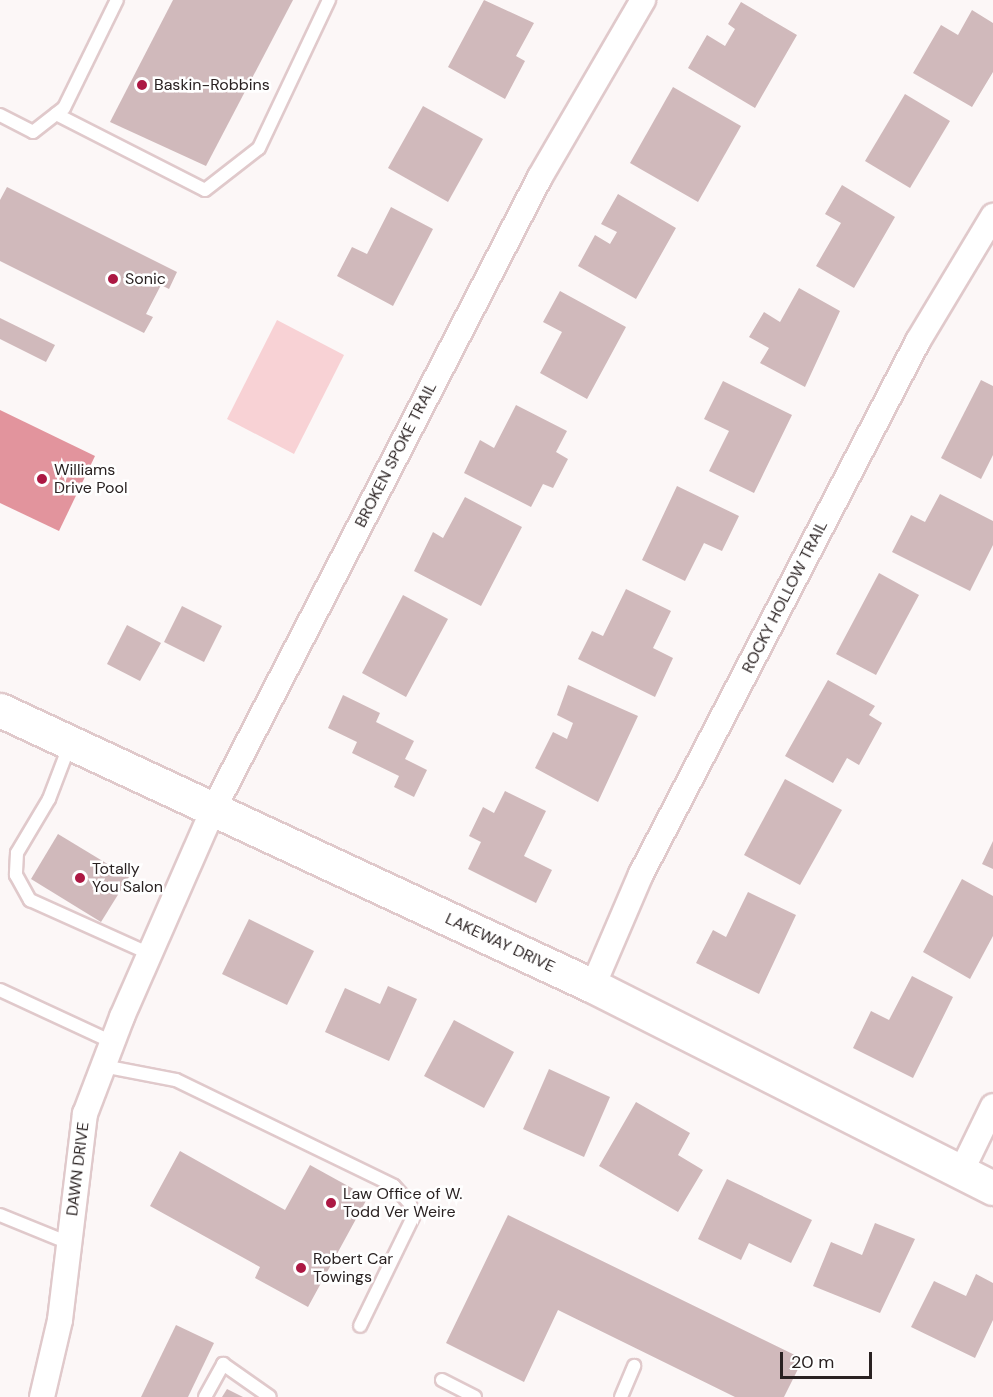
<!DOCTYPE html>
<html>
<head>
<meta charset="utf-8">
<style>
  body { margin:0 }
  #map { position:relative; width:993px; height:1397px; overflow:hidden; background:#fcf7f7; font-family:"DM Sans",sans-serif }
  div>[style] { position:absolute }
  .green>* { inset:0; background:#f8d2d5 }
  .water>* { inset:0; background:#e2949d }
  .building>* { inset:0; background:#d0b9bb }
  .roads { filter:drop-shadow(2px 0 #e0c9cb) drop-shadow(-2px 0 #e0c9cb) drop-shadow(0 2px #e0c9cb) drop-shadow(0 -2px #e0c9cb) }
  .service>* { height:12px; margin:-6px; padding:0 6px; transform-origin:6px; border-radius:6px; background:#fff }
  .minor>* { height:24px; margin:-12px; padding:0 12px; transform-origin:12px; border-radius:12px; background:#fff }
  .secondary>* { height:33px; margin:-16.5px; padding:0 16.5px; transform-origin:16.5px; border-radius:16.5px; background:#fff }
  .dots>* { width:16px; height:16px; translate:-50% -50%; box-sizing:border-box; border:3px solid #fff; border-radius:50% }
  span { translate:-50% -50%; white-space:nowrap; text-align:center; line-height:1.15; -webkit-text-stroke:5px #fff; paint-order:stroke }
  .poi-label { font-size:16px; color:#2a2222 }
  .left { translate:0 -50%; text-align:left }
  .street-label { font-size:16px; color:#2a2222 }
  .scale { position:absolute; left:780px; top:1352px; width:92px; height:27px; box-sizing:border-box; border:3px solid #2a2222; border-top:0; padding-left:8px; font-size:18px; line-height:21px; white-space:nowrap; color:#2a2222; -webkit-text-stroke:4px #fff; paint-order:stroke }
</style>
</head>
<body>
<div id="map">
  <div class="green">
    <i style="clip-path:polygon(277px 320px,344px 355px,294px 454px,227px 419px)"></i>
  </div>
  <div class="water">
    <i style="clip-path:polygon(0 410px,95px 456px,59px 531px,0 503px)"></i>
  </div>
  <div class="building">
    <i style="clip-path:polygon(173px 0,293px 0,206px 166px,110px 122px)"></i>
    <i style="clip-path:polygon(484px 0,534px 23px,516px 56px,525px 61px,505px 99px,448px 67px)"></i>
    <i style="clip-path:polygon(741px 2px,797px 35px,755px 108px,688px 68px,707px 35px,725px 46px,735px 29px,728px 24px)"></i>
    <i style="clip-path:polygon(972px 10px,993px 23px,993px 72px,972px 107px,913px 73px,941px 25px,958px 35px)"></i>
    <i style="clip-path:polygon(673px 87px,741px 126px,698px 202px,630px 163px)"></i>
    <i style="clip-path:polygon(905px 94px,950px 121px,910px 188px,865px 161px)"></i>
    <i style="clip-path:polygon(423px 106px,483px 139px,448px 202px,388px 168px)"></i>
    <i style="clip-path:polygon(842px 185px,895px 217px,854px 288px,816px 266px,841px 223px,825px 214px)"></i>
    <i style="clip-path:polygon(7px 187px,177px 272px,169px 289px,161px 285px,146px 314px,153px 317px,144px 333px,0 261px,0 200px)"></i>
    <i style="clip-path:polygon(618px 194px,676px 228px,636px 299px,578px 266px,595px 235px,610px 244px,617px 232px,601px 224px)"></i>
    <i style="clip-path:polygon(391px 207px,433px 229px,393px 306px,337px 276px,352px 247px,367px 254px)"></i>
    <i style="clip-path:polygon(799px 288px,840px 311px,805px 387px,760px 363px,769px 348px,749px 337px,764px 312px,780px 322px)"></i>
    <i style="clip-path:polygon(560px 291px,626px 327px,587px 399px,540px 373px,562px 332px,543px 322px)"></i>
    <i style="clip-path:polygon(0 318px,55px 345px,46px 362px,0 339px)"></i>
    <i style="clip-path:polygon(981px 380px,993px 386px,993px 455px,981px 479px,941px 458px)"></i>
    <i style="clip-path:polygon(723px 381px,792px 415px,754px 493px,709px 471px,729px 431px,704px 419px)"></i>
    <i style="clip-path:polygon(516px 405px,567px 431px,556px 452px,568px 459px,553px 488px,543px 484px,531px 507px,464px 473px,480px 440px,494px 448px)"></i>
    <i style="clip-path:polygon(677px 486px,739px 516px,722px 551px,704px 543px,685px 581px,642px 560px)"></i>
    <i style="clip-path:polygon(940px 494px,993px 521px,993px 545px,970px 591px,892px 552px,911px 515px,925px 522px)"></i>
    <i style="clip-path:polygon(465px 497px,522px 527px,481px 606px,414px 571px,433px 532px,443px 538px)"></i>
    <i style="clip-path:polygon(879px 573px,919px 595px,876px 675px,836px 654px)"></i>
    <i style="clip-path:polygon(626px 589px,671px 611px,653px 648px,673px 658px,655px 697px,578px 659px,592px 631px,603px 636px)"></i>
    <i style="clip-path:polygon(403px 595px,448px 619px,406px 697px,362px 673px)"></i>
    <i style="clip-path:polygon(182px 606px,222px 626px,204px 662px,164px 642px)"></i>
    <i style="clip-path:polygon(127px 625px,161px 643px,140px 681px,107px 664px)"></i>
    <i style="clip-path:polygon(828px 680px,875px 706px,869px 715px,882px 723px,859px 765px,847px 758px,833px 783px,785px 756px)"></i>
    <i style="clip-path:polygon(568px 685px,638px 716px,598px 802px,535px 768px,553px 732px,567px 739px,573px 723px,557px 715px)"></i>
    <i style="clip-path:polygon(343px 695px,380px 713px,376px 722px,414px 741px,405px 759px,427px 770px,414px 797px,394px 787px,399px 776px,352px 753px,357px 742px,328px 728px)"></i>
    <i style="clip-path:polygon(785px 779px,842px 810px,800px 885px,744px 855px)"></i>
    <i style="clip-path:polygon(505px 791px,546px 811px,524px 856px,552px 870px,536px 903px,468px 869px,481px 842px,469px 836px,483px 807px,494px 813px)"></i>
    <i style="clip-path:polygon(58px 834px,129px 877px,101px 922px,31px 879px)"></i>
    <i style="clip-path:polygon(993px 841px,993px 869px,982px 864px)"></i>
    <i style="clip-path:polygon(962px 879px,993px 896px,993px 936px,970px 979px,923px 952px)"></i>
    <i style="clip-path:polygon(748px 892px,796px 915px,759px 994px,696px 963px,713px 930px,726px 937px)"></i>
    <i style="clip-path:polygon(249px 919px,314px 951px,287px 1005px,222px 974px)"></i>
    <i style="clip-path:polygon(912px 976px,953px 997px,913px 1078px,853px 1048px,871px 1011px,889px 1020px)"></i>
    <i style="clip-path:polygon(388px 986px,417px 999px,389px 1061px,325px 1032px,345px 988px,380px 1004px)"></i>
    <i style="clip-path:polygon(454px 1020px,514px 1052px,484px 1108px,424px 1076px)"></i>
    <i style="clip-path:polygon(549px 1069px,610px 1097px,584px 1157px,523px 1129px)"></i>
    <i style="clip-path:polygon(636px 1102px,690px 1133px,678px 1155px,703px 1170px,678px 1212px,599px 1166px)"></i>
    <i style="clip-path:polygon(180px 1151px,285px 1210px,310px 1165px,368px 1197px,308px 1307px,255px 1278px,260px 1267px,150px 1206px)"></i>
    <i style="clip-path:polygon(727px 1179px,812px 1220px,791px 1263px,749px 1243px,741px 1260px,698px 1239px)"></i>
    <i style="clip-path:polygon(508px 1215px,803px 1359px,784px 1397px,735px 1397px,558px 1310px,524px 1382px,446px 1343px)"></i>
    <i style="clip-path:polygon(875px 1223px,915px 1239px,880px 1313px,813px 1286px,831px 1242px,862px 1255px)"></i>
    <i style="clip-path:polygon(976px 1274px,993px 1283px,993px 1320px,975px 1358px,911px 1327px,934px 1281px,966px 1296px)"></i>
    <i style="clip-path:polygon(176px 1325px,214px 1343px,188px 1397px,141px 1397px)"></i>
    <i style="clip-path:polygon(227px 1389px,243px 1397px,222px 1397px)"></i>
  </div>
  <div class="roads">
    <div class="service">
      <i style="left:56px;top:114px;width:167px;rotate:27deg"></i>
      <i style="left:205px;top:190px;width:68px;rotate:-37.9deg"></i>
      <i style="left:259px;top:148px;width:164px;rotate:-64.7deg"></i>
      <i style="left:0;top:115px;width:37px;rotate:27deg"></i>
      <i style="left:33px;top:132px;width:39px;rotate:-38deg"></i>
      <i style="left:64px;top:108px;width:120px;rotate:-63.9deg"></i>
      <i style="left:70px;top:744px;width:59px;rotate:110.9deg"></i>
      <i style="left:49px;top:799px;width:63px;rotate:120.7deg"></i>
      <i style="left:17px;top:853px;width:22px;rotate:93deg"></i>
      <i style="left:16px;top:875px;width:29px;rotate:61deg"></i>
      <i style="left:30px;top:900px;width:132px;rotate:24.2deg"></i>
      <i style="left:0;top:990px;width:123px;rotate:24.9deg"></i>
      <i style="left:103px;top:1066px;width:74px;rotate:10.9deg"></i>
      <i style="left:176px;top:1080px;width:242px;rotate:25.9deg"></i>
      <i style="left:394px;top:1186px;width:24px;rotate:48deg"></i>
      <i style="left:410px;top:1204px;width:13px;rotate:77deg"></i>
      <i style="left:413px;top:1217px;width:121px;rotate:115.9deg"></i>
      <i style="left:0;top:1215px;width:74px;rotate:22.1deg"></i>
      <i style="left:442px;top:1380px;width:37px;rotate:27deg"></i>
      <i style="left:205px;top:1397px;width:38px;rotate:-61deg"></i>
      <i style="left:223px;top:1364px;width:57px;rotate:35.1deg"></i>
      <i style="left:621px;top:1397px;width:34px;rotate:-67deg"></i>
    </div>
    <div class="minor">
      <i style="left:593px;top:986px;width:122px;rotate:-66.8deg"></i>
      <i style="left:641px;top:874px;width:601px;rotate:-62.54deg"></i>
      <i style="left:918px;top:341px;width:146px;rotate:-59deg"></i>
      <i style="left:961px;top:1172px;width:73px;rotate:-64.1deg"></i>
      <i style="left:42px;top:1397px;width:79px;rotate:-76.8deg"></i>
      <i style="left:60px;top:1320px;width:208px;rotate:-83.1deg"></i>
      <i style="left:85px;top:1114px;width:104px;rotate:-69.1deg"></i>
      <i style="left:122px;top:1017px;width:226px;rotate:-66.3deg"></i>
      <i style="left:213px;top:810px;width:712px;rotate:-62.68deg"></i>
      <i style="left:540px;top:177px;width:205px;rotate:-59.8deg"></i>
    </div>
    <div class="secondary">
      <i style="left:0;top:710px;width:654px;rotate:24.96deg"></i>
      <i style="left:593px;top:986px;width:448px;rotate:26.8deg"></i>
    </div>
  </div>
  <div class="dots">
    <i style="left:142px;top:85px;background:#ac1843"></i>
    <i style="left:113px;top:279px;background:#ac1843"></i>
    <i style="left:42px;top:479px;background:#ac1843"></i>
    <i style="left:80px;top:878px;background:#ac1843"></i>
    <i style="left:331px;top:1203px;background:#ac1843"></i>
    <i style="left:301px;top:1268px;background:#ac1843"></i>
  </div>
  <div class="poi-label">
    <span class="left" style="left:154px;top:85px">Baskin-Robbins</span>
    <span class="left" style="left:125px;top:279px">Sonic</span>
    <span class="left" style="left:54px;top:479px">Williams<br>Drive Pool</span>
    <span class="left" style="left:92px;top:878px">Totally<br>You Salon</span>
    <span class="left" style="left:343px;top:1203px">Law Office of W.<br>Todd Ver Weire</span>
    <span class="left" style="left:313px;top:1268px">Robert Car<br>Towings</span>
  </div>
  <div class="street-label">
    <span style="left:396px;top:455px;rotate:-63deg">BROKEN SPOKE TRAIL</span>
    <span style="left:785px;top:597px;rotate:-63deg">ROCKY HOLLOW TRAIL</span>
    <span style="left:500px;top:943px;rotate:25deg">LAKEWAY DRIVE</span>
    <span style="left:78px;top:1169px;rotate:-83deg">DAWN DRIVE</span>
  </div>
  <div class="scale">20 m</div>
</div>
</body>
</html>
